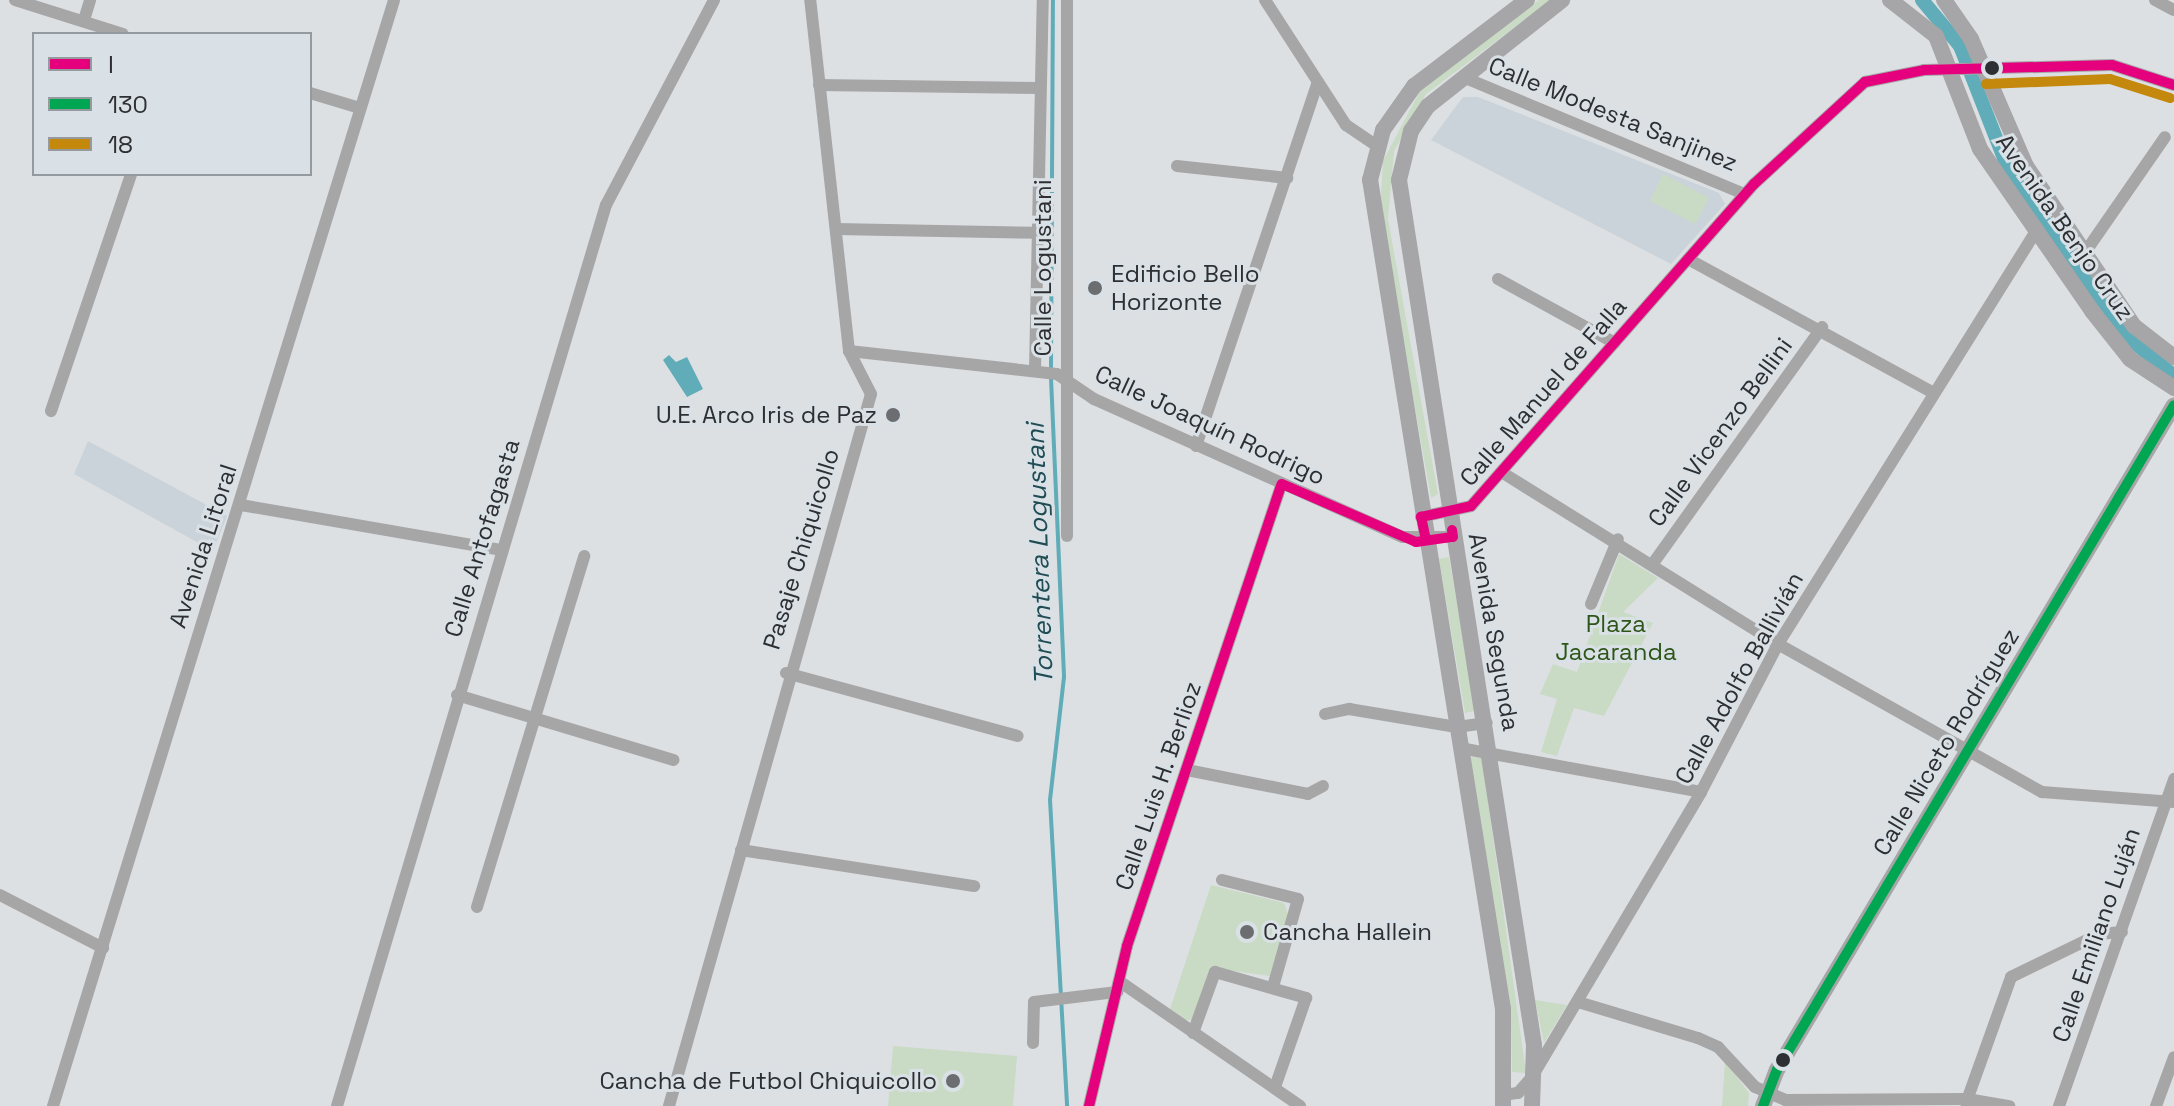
<!DOCTYPE html>
<html>
<head>
<meta charset="utf-8">
<style>
  body { margin:0 }
  #map { position:relative; width:2174px; height:1106px; overflow:hidden; background:#dde0e3; font-family:"Space Grotesk",sans-serif }
  div>[style] { position:absolute }
  .built>* { inset:0; background:#cad3d9 }
  .green>* { inset:0; background:#c9dac5 }
  .water>* { inset:0; background:#60acb8 }
  .stream>* { height:4px; margin:-2px; padding:0 2px; transform-origin:2px; border-radius:2px; background:#60acb8 }
  .canal>* { height:14px; margin:-7px; padding:0 7px; transform-origin:7px; border-radius:7px; background:#60acb8 }
  .street>* { height:12px; margin:-6px; padding:0 6px; transform-origin:6px; border-radius:6px; background:#a7a6a7 }
  .secondary>* { height:16px; margin:-8px; padding:0 8px; transform-origin:8px; border-radius:8px; background:#a6a5a7 }
  .bus-1>* { height:10px; margin:-5px; padding:0 5px; transform-origin:5px; border-radius:5px; background:#e5007d }
  .bus-2>* { height:10px; margin:-5px; padding:0 5px; transform-origin:5px; border-radius:5px; background:#00a651 }
  .bus-3>* { height:10px; margin:-5px; padding:0 5px; transform-origin:5px; border-radius:5px; background:#c4880c }
  .dots>* { width:22px; height:22px; translate:-50% -50%; box-sizing:border-box; border:4px solid #dae1e6; border-radius:50% }
  span { translate:-50% -50%; white-space:nowrap; text-align:center; line-height:1.15; -webkit-text-stroke:6px #dae1e6; paint-order:stroke }
  .street-label { font-size:24px; color:#2d2f32 }
  .poi-label { font-size:24px; color:#2d2f32 }
  .left { translate:0 -50%; text-align:left }
  .right { translate:-100% -50%; text-align:right }
  .park-label { font-size:24px; color:#2e5518 }
  .water-label { font-size:26px; color:#204c53; font-style:italic }
  .legend { position:absolute; left:32px; top:32px; width:280px; height:144px; box-sizing:border-box; background:#dae1e6; border:2px solid #959a9e; margin:0; padding:10px 14px; list-style:none; font-size:24px; color:#2d2f32 }
  .legend li { display:flex; align-items:center; gap:16px; height:40px }
  .legend b { width:40px; border:2px solid #959a9e }
</style>
</head>
<body>
<div id="map">
  <div class="built">
    <i style="clip-path:polygon(1463px 97px,1478px 97px,1719px 193px,1725px 204px,1671px 264px,1431px 140px)"></i>
    <i style="clip-path:polygon(88px 441px,227px 516px,213px 551px,74px 474px)"></i>
  </div>
  <div class="green">
    <i style="clip-path:polygon(1539px 0,1551px 0,1426px 94px,1394px 151px,1388px 219px,1438px 494px,1431px 498px,1380px 212px,1383px 161px,1421px 89px)"></i>
    <i style="clip-path:polygon(1663px 174px,1709px 198px,1695px 224px,1650px 201px)"></i>
    <i style="clip-path:polygon(1619px 554px,1658px 578px,1623px 612px,1653px 623px,1604px 716px,1574px 708px,1557px 756px,1541px 752px,1557px 699px,1540px 694px,1553px 664px,1577px 672px)"></i>
    <i style="clip-path:polygon(1449px 557px,1475px 711px,1465px 713px,1439px 559px)"></i>
    <i style="clip-path:polygon(1470px 757px,1482px 758px,1526px 1073px,1512px 1072px,1511px 1019px)"></i>
    <i style="clip-path:polygon(1211px 885px,1284px 903px,1288px 914px,1270px 976px,1212px 968px,1194px 1019px,1184px 1021px,1170px 1009px)"></i>
    <i style="clip-path:polygon(1535px 1000px,1567px 1005px,1544px 1043px)"></i>
    <i style="clip-path:polygon(893px 1046px,1017px 1056px,1013px 1106px,888px 1106px)"></i>
    <i style="clip-path:polygon(1725px 1061px,1749px 1093px,1748px 1106px,1722px 1106px)"></i>
  </div>
  <div class="water">
    <i style="clip-path:polygon(669px 355px,676px 362px,687px 357px,703px 389px,687px 397px,663px 360px)"></i>
  </div>
  <div class="stream">
    <i style="left:1051px;top:369px;width:369px;rotate:-89.7deg"></i>
    <i style="left:1051px;top:378px;width:299px;rotate:87.5deg"></i>
    <i style="left:1064px;top:677px;width:124px;rotate:96.5deg"></i>
    <i style="left:1050px;top:800px;width:306px;rotate:86.8deg"></i>
  </div>
  <div class="canal">
    <i style="left:1922px;top:0;width:60px;rotate:50.4deg"></i>
    <i style="left:1960px;top:46px;width:134px;rotate:68.6deg"></i>
    <i style="left:2009px;top:171px;width:198px;rotate:54.9deg"></i>
    <i style="left:2123px;top:333px;width:67px;rotate:40.1deg"></i>
  </div>
  <div class="street">
    <i style="left:15px;top:0;width:113px;rotate:17.5deg"></i>
    <i style="left:1067px;top:0;width:536px;rotate:90deg"></i>
    <i style="left:1265px;top:0;width:149px;rotate:57.1deg"></i>
    <i style="left:1346px;top:125px;width:37px;rotate:34deg"></i>
    <i style="left:2155px;top:0;width:21px;rotate:28deg"></i>
    <i style="left:84px;top:20px;width:21px;rotate:-73deg"></i>
    <i style="left:1463px;top:77px;width:304px;rotate:22.6deg"></i>
    <i style="left:819px;top:85px;width:221px;rotate:0.8deg"></i>
    <i style="left:310px;top:93px;width:52px;rotate:16.7deg"></i>
    <i style="left:1177px;top:166px;width:111px;rotate:6.2deg"></i>
    <i style="left:836px;top:229px;width:201px;rotate:1.1deg"></i>
    <i style="left:2084px;top:254px;width:142px;rotate:-55.3deg"></i>
    <i style="left:1688px;top:259px;width:276px;rotate:28.6deg"></i>
    <i style="left:1498px;top:279px;width:133px;rotate:28.7deg"></i>
    <i style="left:849px;top:351px;width:209px;rotate:6.3deg"></i>
    <i style="left:1057px;top:374px;width:45px;rotate:34deg"></i>
    <i style="left:1094px;top:399px;width:338px;rotate:24.1deg"></i>
    <i style="left:1403px;top:537px;width:50px"></i>
    <i style="left:1035px;top:370px;width:370px;rotate:-88.8deg"></i>
    <i style="left:51px;top:411px;width:250px;rotate:-71.3deg"></i>
    <i style="left:1196px;top:446px;width:384px;rotate:-71.5deg"></i>
    <i style="left:1503px;top:473px;width:324px;rotate:31.9deg"></i>
    <i style="left:1778px;top:644px;width:303px;rotate:29.3deg"></i>
    <i style="left:2042px;top:792px;width:132px;rotate:4.3deg"></i>
    <i style="left:241px;top:505px;width:265px;rotate:9.8deg"></i>
    <i style="left:1421px;top:517px;width:51px;rotate:-12.4deg"></i>
    <i style="left:1471px;top:506px;width:429px;rotate:-48.7deg"></i>
    <i style="left:1754px;top:184px;width:151px;rotate:-42.6deg"></i>
    <i style="left:1865px;top:82px;width:60px;rotate:-11.5deg"></i>
    <i style="left:1924px;top:70px;width:188px;rotate:-1.5deg"></i>
    <i style="left:2112px;top:65px;width:65px;rotate:17.9deg"></i>
    <i style="left:1654px;top:562px;width:289px;rotate:-54.4deg"></i>
    <i style="left:1591px;top:604px;width:70px;rotate:-67.4deg"></i>
    <i style="left:786px;top:673px;width:240px;rotate:15.2deg"></i>
    <i style="left:457px;top:695px;width:226px;rotate:16.7deg"></i>
    <i style="left:1325px;top:714px;width:25px;rotate:-12deg"></i>
    <i style="left:1349px;top:709px;width:109px;rotate:9.5deg"></i>
    <i style="left:1457px;top:727px;width:30px;rotate:-8deg"></i>
    <i style="left:1460px;top:748px;width:245px;rotate:10.3deg"></i>
    <i style="left:1187px;top:770px;width:123px;rotate:11.2deg"></i>
    <i style="left:1308px;top:794px;width:17px;rotate:-28deg"></i>
    <i style="left:741px;top:850px;width:236px;rotate:8.8deg"></i>
    <i style="left:1222px;top:880px;width:78px;rotate:14deg"></i>
    <i style="left:1298px;top:899px;width:91px;rotate:105.9deg"></i>
    <i style="left:0;top:895px;width:116px;rotate:27.2deg"></i>
    <i style="left:477px;top:907px;width:367px;rotate:-73deg"></i>
    <i style="left:1119px;top:981px;width:220px;rotate:34.6deg"></i>
    <i style="left:1578px;top:1002px;width:125px;rotate:16.7deg"></i>
    <i style="left:1698px;top:1038px;width:22px;rotate:24deg"></i>
    <i style="left:1718px;top:1047px;width:54px;rotate:47.2deg"></i>
    <i style="left:1755px;top:1087px;width:33px;rotate:23deg"></i>
    <i style="left:1785px;top:1100px;width:182px;rotate:-0.3deg"></i>
    <i style="left:1967px;top:1099px;width:43px;rotate:9.5deg"></i>
    <i style="left:1193px;top:1033px;width:65px;rotate:-70.2deg"></i>
    <i style="left:1215px;top:972px;width:95px;rotate:15.9deg"></i>
    <i style="left:1306px;top:998px;width:94px;rotate:109.2deg"></i>
    <i style="left:1033px;top:1043px;width:41px;rotate:-88.6deg"></i>
    <i style="left:1034px;top:1002px;width:84px;rotate:-6.9deg"></i>
    <i style="left:1503px;top:1095px;width:15px;rotate:-8deg"></i>
    <i style="left:1518px;top:1093px;width:21px;rotate:-49deg"></i>
    <i style="left:1532px;top:1077px;width:331px;rotate:-59.3deg"></i>
    <i style="left:1701px;top:792px;width:167px;rotate:-62.5deg"></i>
    <i style="left:1778px;top:644px;width:487px;rotate:-58deg"></i>
    <i style="left:1966px;top:1103px;width:134px;rotate:-70.3deg"></i>
    <i style="left:2011px;top:977px;width:98px;rotate:-26deg"></i>
    <i style="left:2099px;top:934px;width:23px;rotate:-5deg"></i>
    <i style="left:53px;top:1106px;width:1157px;rotate:-72.86deg"></i>
    <i style="left:337px;top:1106px;width:940px;rotate:-73.38deg"></i>
    <i style="left:606px;top:205px;width:232px;rotate:-62.2deg"></i>
    <i style="left:669px;top:1106px;width:740px;rotate:-74.16deg"></i>
    <i style="left:871px;top:394px;width:48px;rotate:-117.1deg"></i>
    <i style="left:849px;top:351px;width:353px;rotate:-96.3deg"></i>
    <i style="left:1089px;top:1106px;width:164px;rotate:-76.6deg"></i>
    <i style="left:1127px;top:946px;width:487px;rotate:-71.5deg"></i>
    <i style="left:2059px;top:1106px;width:347px;rotate:-70.6deg"></i>
    <i style="left:2156px;top:1106px;width:52px;rotate:-69.8deg"></i>
  </div>
  <div class="secondary">
    <i style="left:1890px;top:0;width:58px;rotate:38deg"></i>
    <i style="left:1936px;top:36px;width:121px;rotate:68.7deg"></i>
    <i style="left:1980px;top:149px;width:197px;rotate:55.3deg"></i>
    <i style="left:2092px;top:311px;width:61px;rotate:51.6deg"></i>
    <i style="left:2130px;top:359px;width:53px;rotate:33.4deg"></i>
    <i style="left:1944px;top:0;width:47px;rotate:55.3deg"></i>
    <i style="left:1971px;top:39px;width:138px;rotate:66.6deg"></i>
    <i style="left:2026px;top:166px;width:193px;rotate:56deg"></i>
    <i style="left:2134px;top:326px;width:51px;rotate:37.8deg"></i>
    <i style="left:1503px;top:1106px;width:97px;rotate:-90deg"></i>
    <i style="left:1503px;top:1009px;width:840px;rotate:-99.11deg"></i>
    <i style="left:1370px;top:180px;width:52px;rotate:-75.4deg"></i>
    <i style="left:1383px;top:130px;width:54px;rotate:-54.8deg"></i>
    <i style="left:1414px;top:86px;width:142px;rotate:-37.3deg"></i>
    <i style="left:1532px;top:1106px;width:61px;rotate:-88.1deg"></i>
    <i style="left:1534px;top:1045px;width:875px;rotate:-98.87deg"></i>
    <i style="left:1399px;top:180px;width:50px;rotate:-76.2deg"></i>
    <i style="left:1411px;top:131px;width:30px;rotate:-56deg"></i>
    <i style="left:1428px;top:106px;width:171px;rotate:-38.3deg"></i>
    <i style="left:1763px;top:1106px;width:39px;rotate:-69deg"></i>
    <i style="left:1777px;top:1070px;width:774px;rotate:-59.16deg"></i>
  </div>
  <div class="bus-1">
    <i style="left:1282px;top:484px;width:146px;rotate:23.4deg"></i>
    <i style="left:1416px;top:542px;width:37px;rotate:-8deg"></i>
    <i style="left:1453px;top:537px;width:7px;rotate:-98deg"></i>
    <i style="left:1426px;top:540px;width:24px;rotate:-102deg"></i>
    <i style="left:1421px;top:517px;width:51px;rotate:-12.4deg"></i>
    <i style="left:1471px;top:506px;width:429px;rotate:-48.7deg"></i>
    <i style="left:1754px;top:184px;width:151px;rotate:-42.6deg"></i>
    <i style="left:1865px;top:82px;width:60px;rotate:-11.5deg"></i>
    <i style="left:1924px;top:70px;width:188px;rotate:-1.5deg"></i>
    <i style="left:2112px;top:65px;width:65px;rotate:17.9deg"></i>
    <i style="left:1089px;top:1106px;width:164px;rotate:-76.6deg"></i>
    <i style="left:1127px;top:946px;width:487px;rotate:-71.5deg"></i>
  </div>
  <div class="bus-2">
    <i style="left:1763px;top:1106px;width:39px;rotate:-69deg"></i>
    <i style="left:1777px;top:1070px;width:774px;rotate:-59.16deg"></i>
  </div>
  <div class="bus-3">
    <i style="left:1986px;top:84px;width:124px;rotate:-2.3deg"></i>
    <i style="left:2110px;top:79px;width:63px;rotate:17.6deg"></i>
  </div>
  <div class="dots">
    <i style="left:1992px;top:68px;background:#2d2f32"></i>
    <i style="left:1095px;top:288px;background:#6b6d70"></i>
    <i style="left:893px;top:415px;background:#6b6d70"></i>
    <i style="left:1247px;top:932px;background:#6b6d70"></i>
    <i style="left:1783px;top:1060px;background:#2d2f32"></i>
    <i style="left:953px;top:1081px;background:#6b6d70"></i>
  </div>
  <div class="street-label">
    <span style="left:1613px;top:114px;rotate:22deg">Calle Modesta Sanjinez</span>
    <span style="left:2065px;top:227px;rotate:55deg">Avenida Benjo Cruz</span>
    <span style="left:1043px;top:268px;rotate:-90deg">Calle Logustani</span>
    <span style="left:1543px;top:392px;rotate:-49deg">Calle Manuel de Falla</span>
    <span style="left:1210px;top:425px;rotate:25deg">Calle Joaquín Rodrigo</span>
    <span style="left:1720px;top:432px;rotate:-54deg">Calle Vicenzo Bellini</span>
    <span style="left:482px;top:538px;rotate:-73deg">Calle Antofagasta</span>
    <span style="left:203px;top:546px;rotate:-72deg">Avenida Litoral</span>
    <span style="left:801px;top:549px;rotate:-73deg">Pasaje Chiquicollo</span>
    <span style="left:1494px;top:632px;rotate:80deg">Avenida Segunda</span>
    <span style="left:1739px;top:678px;rotate:-61deg">Calle Adolfo Ballivián</span>
    <span style="left:1946px;top:742px;rotate:-59deg">Calle Niceto Rodríguez</span>
    <span style="left:1158px;top:786px;rotate:-71deg">Calle Luis H. Berlioz</span>
    <span style="left:2096px;top:935px;rotate:-71deg">Calle Emiliano Luján</span>
  </div>
  <div class="poi-label">
    <span class="left" style="left:1111px;top:288px">Edificio Bello<br>Horizonte</span>
    <span class="right" style="left:877px;top:415px">U.E. Arco Iris de Paz</span>
    <span class="left" style="left:1263px;top:932px">Cancha Hallein</span>
    <span class="right" style="left:937px;top:1081px">Cancha de Futbol Chiquicollo</span>
  </div>
  <div class="park-label">
    <span style="left:1616px;top:638px">Plaza<br>Jacaranda</span>
  </div>
  <div class="water-label">
    <span style="left:1040px;top:554px;rotate:-92deg">Torrentera Logustani</span>
  </div>
  <ul class="legend">
  <li><b style="height:10px;background:#e5007d"></b>I</li>
  <li><b style="height:10px;background:#00a651"></b>130</li>
  <li><b style="height:10px;background:#c4880c"></b>18</li>
  </ul>
</div>
</body>
</html>
